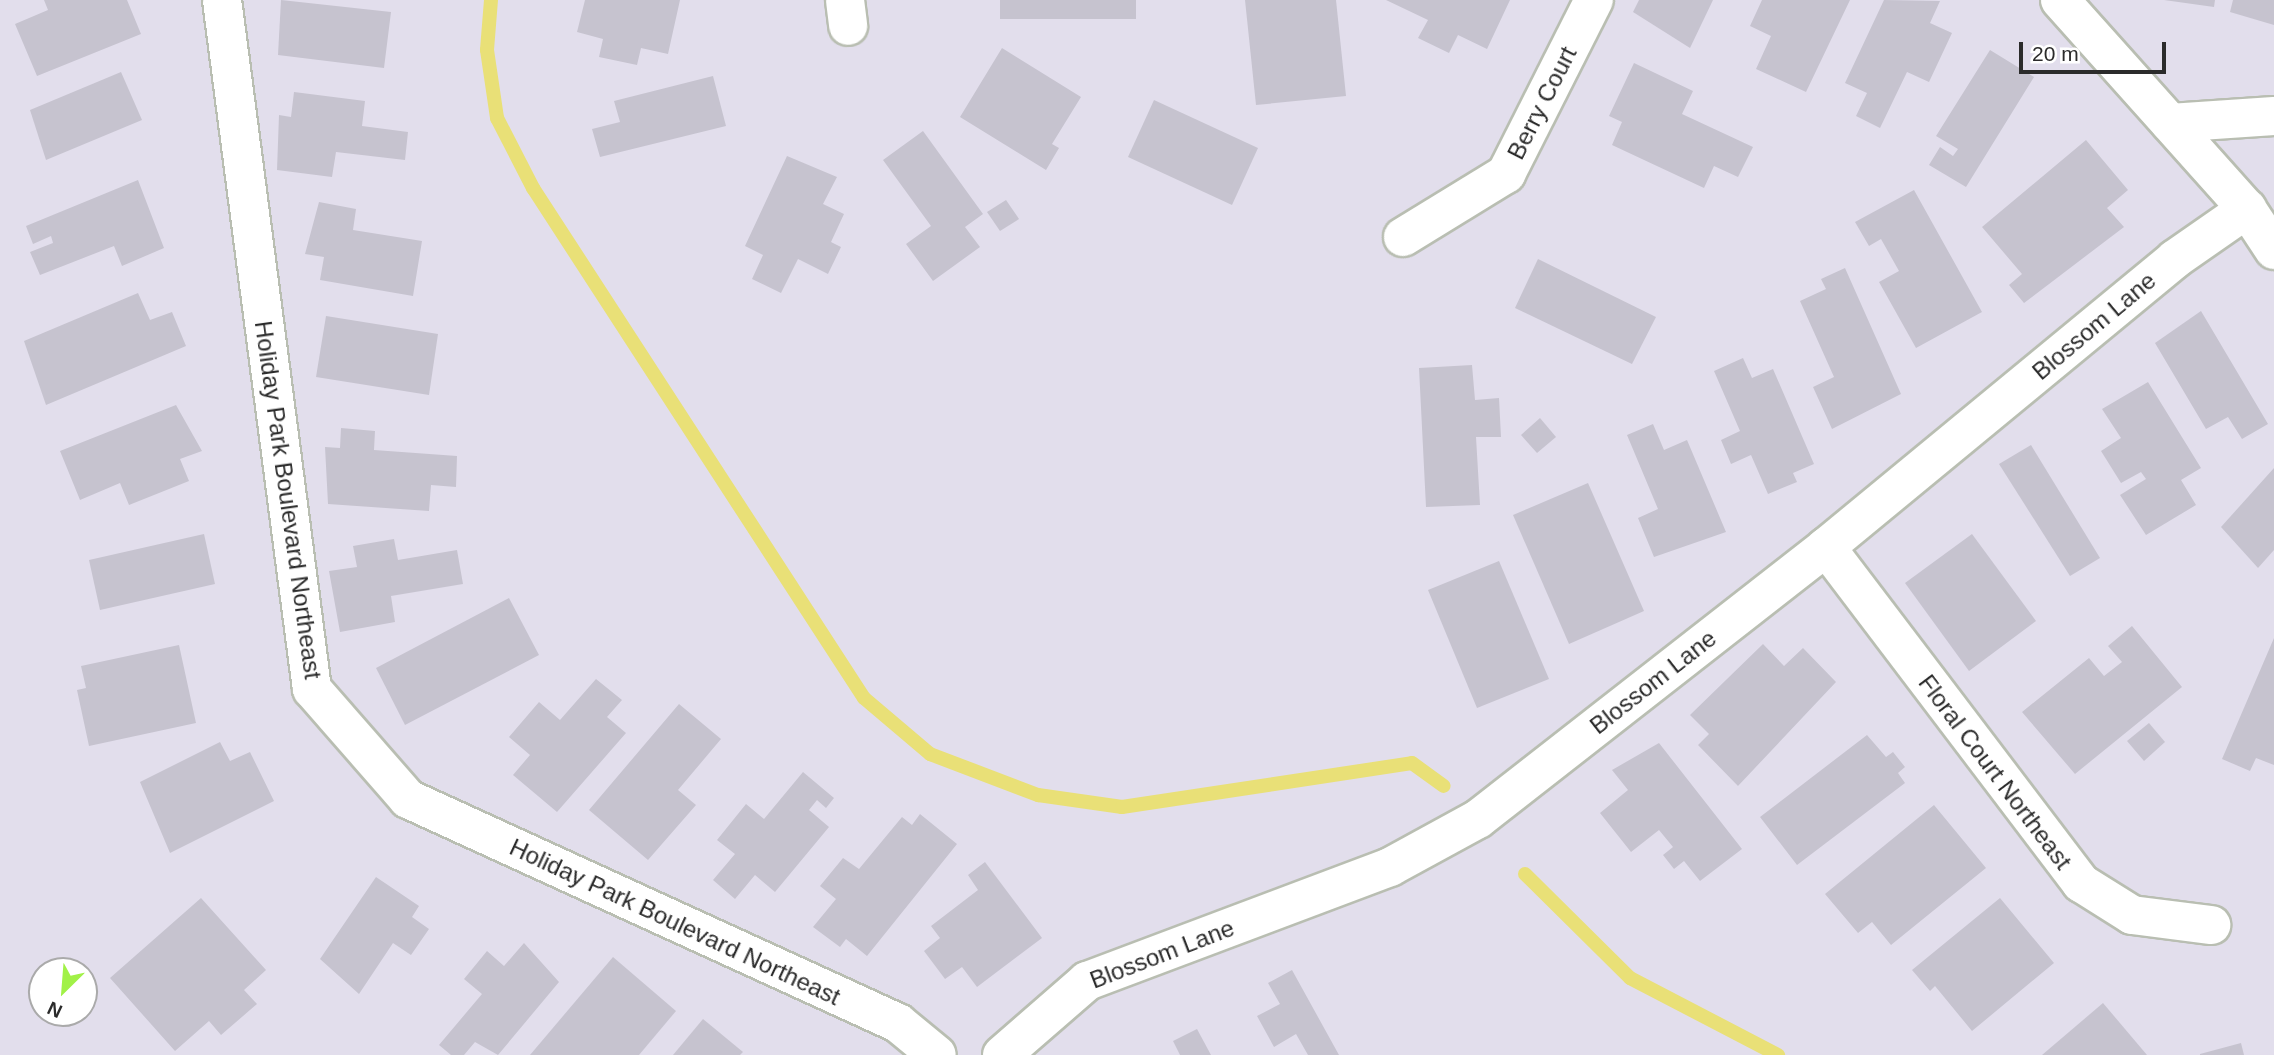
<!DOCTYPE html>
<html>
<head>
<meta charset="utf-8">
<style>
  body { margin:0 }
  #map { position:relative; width:2274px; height:1055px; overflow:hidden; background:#e2deec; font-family:Helvetica,sans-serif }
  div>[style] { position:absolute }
  .stream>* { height:14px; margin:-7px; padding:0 7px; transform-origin:7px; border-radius:7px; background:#e9e077 }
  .building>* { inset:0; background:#c6c3cf }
  .roads { filter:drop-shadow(2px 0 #b9beb2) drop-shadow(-2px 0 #b9beb2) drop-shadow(0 2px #b9beb2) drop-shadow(0 -2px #b9beb2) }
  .minor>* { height:38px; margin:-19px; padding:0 19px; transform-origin:19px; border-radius:19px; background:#fff }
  span { translate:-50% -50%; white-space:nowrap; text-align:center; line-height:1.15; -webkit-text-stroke:5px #fff; paint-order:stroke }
  .street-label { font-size:24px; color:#2b2b2b }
  .north { position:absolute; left:28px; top:957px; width:70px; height:70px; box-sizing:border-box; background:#fff; border:2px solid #aaa; border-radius:50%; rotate:205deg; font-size:19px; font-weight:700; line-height:28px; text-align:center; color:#2b2b2b }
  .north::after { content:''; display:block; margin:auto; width:24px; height:32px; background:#a1f147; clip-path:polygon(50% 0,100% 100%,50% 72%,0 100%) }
  .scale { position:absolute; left:2019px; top:42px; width:147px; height:32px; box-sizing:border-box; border:4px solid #2b2b2b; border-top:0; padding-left:9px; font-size:21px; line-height:24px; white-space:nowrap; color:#2b2b2b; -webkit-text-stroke:5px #fff; paint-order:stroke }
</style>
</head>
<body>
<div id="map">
  <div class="stream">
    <i style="left:491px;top:0;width:50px;rotate:94.6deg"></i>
    <i style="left:487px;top:50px;width:69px;rotate:81.6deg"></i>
    <i style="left:497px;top:118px;width:79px;rotate:62.8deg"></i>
    <i style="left:533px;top:188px;width:608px;rotate:57.02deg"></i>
    <i style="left:864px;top:698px;width:87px;rotate:40.3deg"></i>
    <i style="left:930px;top:754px;width:116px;rotate:20.8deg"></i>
    <i style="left:1038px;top:795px;width:85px;rotate:8.1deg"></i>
    <i style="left:1122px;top:807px;width:293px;rotate:-8.6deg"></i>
    <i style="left:1412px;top:763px;width:39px;rotate:36deg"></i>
    <i style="left:1525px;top:874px;width:148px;rotate:44.7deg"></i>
    <i style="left:1630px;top:978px;width:167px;rotate:27.5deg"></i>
  </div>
  <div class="building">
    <i style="clip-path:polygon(44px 0,127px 0,141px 34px,37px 76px,15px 24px,48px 10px)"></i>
    <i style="clip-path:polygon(281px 0,391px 12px,384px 68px,278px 55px)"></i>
    <i style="clip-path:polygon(585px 0,680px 0,668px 54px,641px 48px,637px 65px,599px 57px,603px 39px,577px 32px)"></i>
    <i style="clip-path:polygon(1000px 0,1136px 0,1136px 19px,1000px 19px)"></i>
    <i style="clip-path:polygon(1245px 0,1336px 0,1346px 96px,1256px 105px)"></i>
    <i style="clip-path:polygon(1386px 0,1510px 0,1487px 49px,1458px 35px,1449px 53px,1418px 38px,1428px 20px)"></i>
    <i style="clip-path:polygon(1639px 0,1713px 0,1690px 48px,1633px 12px)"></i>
    <i style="clip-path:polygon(1762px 0,1850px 0,1806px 92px,1756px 69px,1771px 36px,1750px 26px)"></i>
    <i style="clip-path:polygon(1884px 0,1940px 1px,1930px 23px,1952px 33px,1929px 82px,1907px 72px,1880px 128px,1856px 116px,1867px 93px,1845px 83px)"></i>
    <i style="clip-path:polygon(2164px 0,2215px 0,2214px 7px)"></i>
    <i style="clip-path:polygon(2233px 0,2274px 0,2274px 25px,2230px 12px)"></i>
    <i style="clip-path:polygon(1002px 48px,1081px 97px,1052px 144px,1059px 148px,1046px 170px,960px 117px)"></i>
    <i style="clip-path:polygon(1990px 50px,2034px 77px,1966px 187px,1929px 165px,1940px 147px,1953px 156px,1958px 149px,1936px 136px)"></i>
    <i style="clip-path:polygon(1634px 63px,1693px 91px,1682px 114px,1753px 147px,1738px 177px,1714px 166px,1704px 188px,1612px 145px,1622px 122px,1609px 116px)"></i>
    <i style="clip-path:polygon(121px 72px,142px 120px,46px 160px,30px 110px)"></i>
    <i style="clip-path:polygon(713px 76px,726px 126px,600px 157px,592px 129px,620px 122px,614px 101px)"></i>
    <i style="clip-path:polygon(294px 92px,365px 101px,362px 126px,408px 132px,405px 160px,336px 152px,332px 177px,277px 170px,279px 115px,291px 117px)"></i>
    <i style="clip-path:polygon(1154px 100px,1258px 148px,1232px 205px,1128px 157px)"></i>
    <i style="clip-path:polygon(923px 131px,983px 214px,965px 227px,980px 247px,933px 281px,906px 244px,931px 226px,883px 160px)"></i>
    <i style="clip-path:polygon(2086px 140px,2128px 190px,2107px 208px,2124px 227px,2024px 303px,2009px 285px,2022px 274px,1982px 227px)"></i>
    <i style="clip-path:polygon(787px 156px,837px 177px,823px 204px,844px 214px,831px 242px,841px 247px,828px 274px,798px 259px,781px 293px,752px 279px,763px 255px,745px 246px)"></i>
    <i style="clip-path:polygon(138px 180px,164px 248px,122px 266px,114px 246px,40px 275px,30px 252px,53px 243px,51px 236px,33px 244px,26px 226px)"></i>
    <i style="clip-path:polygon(1914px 190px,1982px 312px,1916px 348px,1879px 282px,1899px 271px,1881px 239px,1869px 246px,1855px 222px)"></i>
    <i style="clip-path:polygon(1006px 200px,1019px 219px,1000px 231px,987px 212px)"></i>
    <i style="clip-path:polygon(319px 202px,356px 209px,353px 230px,422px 241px,413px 296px,320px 280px,324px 257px,305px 254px)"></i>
    <i style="clip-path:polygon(1538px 259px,1656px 317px,1632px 364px,1515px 308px)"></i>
    <i style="clip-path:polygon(1845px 268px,1901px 394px,1832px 429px,1813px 387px,1834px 377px,1800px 301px,1826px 289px,1821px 279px)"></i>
    <i style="clip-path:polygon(138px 293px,150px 320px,172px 312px,186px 346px,46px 405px,24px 341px)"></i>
    <i style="clip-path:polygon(2201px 311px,2268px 424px,2242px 439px,2228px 417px,2206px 429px,2155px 343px)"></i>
    <i style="clip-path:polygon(326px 316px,438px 334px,429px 395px,316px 377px)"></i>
    <i style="clip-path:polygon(1743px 358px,1752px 378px,1773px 369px,1814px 464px,1793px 473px,1797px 482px,1768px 494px,1751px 455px,1731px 464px,1721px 440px,1740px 431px,1714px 371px)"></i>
    <i style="clip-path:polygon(1472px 365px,1475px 400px,1499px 398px,1501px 437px,1476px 437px,1480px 505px,1426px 507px,1419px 368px)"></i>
    <i style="clip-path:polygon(2148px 382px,2201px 468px,2181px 480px,2196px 505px,2146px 535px,2120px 495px,2146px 479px,2141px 472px,2121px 483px,2101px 451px,2121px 438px,2102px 409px)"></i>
    <i style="clip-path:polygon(176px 405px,202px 451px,180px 459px,189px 481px,129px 505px,120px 483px,80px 500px,60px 451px)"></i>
    <i style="clip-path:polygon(1540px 418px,1556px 437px,1537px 453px,1521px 435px)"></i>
    <i style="clip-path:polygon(1653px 424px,1664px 450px,1687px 440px,1726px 532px,1654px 557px,1638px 518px,1658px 509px,1627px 435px)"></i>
    <i style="clip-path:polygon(341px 428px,375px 431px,374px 450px,457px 456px,456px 487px,431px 485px,429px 511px,328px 504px,325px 447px,340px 448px)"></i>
    <i style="clip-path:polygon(2031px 445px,2100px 558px,2070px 576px,1999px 464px)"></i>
    <i style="clip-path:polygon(2274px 468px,2274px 550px,2258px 568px,2221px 527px)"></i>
    <i style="clip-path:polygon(1588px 483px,1644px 611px,1569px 644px,1513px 515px)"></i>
    <i style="clip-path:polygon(204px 534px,215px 584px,100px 610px,89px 560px)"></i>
    <i style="clip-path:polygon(1972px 534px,2036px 621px,1969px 671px,1905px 583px)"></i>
    <i style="clip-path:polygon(394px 539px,398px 560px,457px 550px,463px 584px,391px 596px,395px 622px,340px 632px,329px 571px,357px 567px,353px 546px)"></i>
    <i style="clip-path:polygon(1499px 561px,1549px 679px,1477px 708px,1428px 590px)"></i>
    <i style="clip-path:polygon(509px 598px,539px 655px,405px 725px,376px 668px)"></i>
    <i style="clip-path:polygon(2132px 626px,2182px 687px,2075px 774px,2022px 712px,2089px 658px,2104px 676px,2122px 662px,2108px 646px)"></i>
    <i style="clip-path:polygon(2274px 638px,2274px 765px,2256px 758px,2250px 771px,2222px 759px)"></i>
    <i style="clip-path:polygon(1763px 644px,1784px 666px,1803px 648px,1836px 682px,1738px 786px,1698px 745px,1709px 734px,1690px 715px)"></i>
    <i style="clip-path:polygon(179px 645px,196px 723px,89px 746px,77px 690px,86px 688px,81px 666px)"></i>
    <i style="clip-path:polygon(596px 679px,622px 700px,607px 717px,626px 733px,557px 812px,513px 775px,530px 755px,509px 737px,539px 702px,560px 720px)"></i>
    <i style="clip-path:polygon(679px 704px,721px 739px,678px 790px,696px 805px,648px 860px,589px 810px)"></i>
    <i style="clip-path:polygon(2149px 723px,2165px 742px,2144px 761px,2127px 741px)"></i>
    <i style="clip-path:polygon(1867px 735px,1886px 757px,1893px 752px,1905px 767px,1898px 773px,1905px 783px,1797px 865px,1760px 817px)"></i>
    <i style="clip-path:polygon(220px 742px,230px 761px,250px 752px,274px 801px,170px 853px,140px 782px)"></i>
    <i style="clip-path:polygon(1659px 743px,1742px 849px,1700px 881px,1684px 861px,1674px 869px,1663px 855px,1673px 847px,1659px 830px,1631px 852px,1600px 813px,1628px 790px,1612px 770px)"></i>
    <i style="clip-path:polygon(803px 772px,834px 798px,826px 808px,817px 800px,809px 810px,829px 827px,775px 892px,755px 875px,735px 899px,713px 880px,735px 854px,717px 840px,746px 804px,764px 819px)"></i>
    <i style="clip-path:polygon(1934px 805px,1986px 868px,1891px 945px,1872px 922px,1858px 933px,1825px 894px)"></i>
    <i style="clip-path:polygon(920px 814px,957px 844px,867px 956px,846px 939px,840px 947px,813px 927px,836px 899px,820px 886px,843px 858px,859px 869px,902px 817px,912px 825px)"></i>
    <i style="clip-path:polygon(985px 862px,1042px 938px,977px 987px,962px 967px,945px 979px,924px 951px,940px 938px,931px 926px,978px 890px,968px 875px)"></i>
    <i style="clip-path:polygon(376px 877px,419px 906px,412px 917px,429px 929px,411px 955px,393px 943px,359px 994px,320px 959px)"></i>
    <i style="clip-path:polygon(201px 898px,266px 970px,244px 990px,257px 1004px,221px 1035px,209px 1021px,175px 1051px,110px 978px)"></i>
    <i style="clip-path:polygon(2000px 898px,2054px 963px,1972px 1031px,1935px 986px,1930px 991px,1912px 970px)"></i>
    <i style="clip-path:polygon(524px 943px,559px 982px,498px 1055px,475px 1042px,464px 1055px,451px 1055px,439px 1045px,482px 994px,464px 979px,487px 951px,504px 966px)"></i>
    <i style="clip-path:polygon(613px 957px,676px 1011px,639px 1055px,530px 1055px)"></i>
    <i style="clip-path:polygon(1292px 970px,1339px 1055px,1308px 1055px,1296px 1034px,1274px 1047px,1257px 1016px,1280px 1004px,1268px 983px)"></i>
    <i style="clip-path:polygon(2103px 1003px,2147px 1055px,2042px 1055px)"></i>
    <i style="clip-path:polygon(703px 1019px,743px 1052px,740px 1055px,673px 1055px)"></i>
    <i style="clip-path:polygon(1197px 1029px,1211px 1055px,1180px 1055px,1173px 1041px)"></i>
    <i style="clip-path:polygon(2241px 1043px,2244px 1055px,2200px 1055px,2200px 1054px)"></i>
  </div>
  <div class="roads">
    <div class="minor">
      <i style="left:222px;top:0;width:695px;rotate:82.56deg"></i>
      <i style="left:312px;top:689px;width:146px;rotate:48.9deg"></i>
      <i style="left:408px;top:799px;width:539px;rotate:24.57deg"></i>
      <i style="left:898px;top:1023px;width:50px;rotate:39.4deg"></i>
      <i style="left:845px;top:0;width:26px;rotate:83deg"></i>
      <i style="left:2060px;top:0;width:280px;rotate:48.2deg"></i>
      <i style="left:2247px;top:209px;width:49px;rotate:56.6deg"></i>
      <i style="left:2170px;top:123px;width:104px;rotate:-3.9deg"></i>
      <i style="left:1403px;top:237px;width:121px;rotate:-31.5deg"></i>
      <i style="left:1506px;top:174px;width:195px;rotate:-63.2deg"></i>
      <i style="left:1826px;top:547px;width:422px;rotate:52.8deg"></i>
      <i style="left:2081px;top:883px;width:60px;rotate:32.1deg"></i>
      <i style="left:2132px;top:915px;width:80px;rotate:7.2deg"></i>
      <i style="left:1002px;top:1055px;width:113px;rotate:-41deg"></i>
      <i style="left:1087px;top:981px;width:324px;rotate:-20.6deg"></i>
      <i style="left:1390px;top:867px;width:100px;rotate:-28.6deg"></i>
      <i style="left:1478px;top:819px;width:442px;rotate:-38deg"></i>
      <i style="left:1826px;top:547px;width:452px;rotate:-39.5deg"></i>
      <i style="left:2175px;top:259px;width:88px;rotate:-34.8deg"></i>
    </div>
  </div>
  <div class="street-label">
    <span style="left:1542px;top:103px;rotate:-63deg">Berry Court</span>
    <span style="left:2094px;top:326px;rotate:-40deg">Blossom Lane</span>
    <span style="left:288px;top:500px;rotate:82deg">Holiday Park Boulevard Northeast</span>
    <span style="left:1653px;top:682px;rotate:-38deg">Blossom Lane</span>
    <span style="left:1995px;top:772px;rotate:53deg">Floral Court Northeast</span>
    <span style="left:675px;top:922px;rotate:25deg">Holiday Park Boulevard Northeast</span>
    <span style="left:1162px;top:954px;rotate:-21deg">Blossom Lane</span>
  </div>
  <div class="north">N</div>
  <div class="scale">20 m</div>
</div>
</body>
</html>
